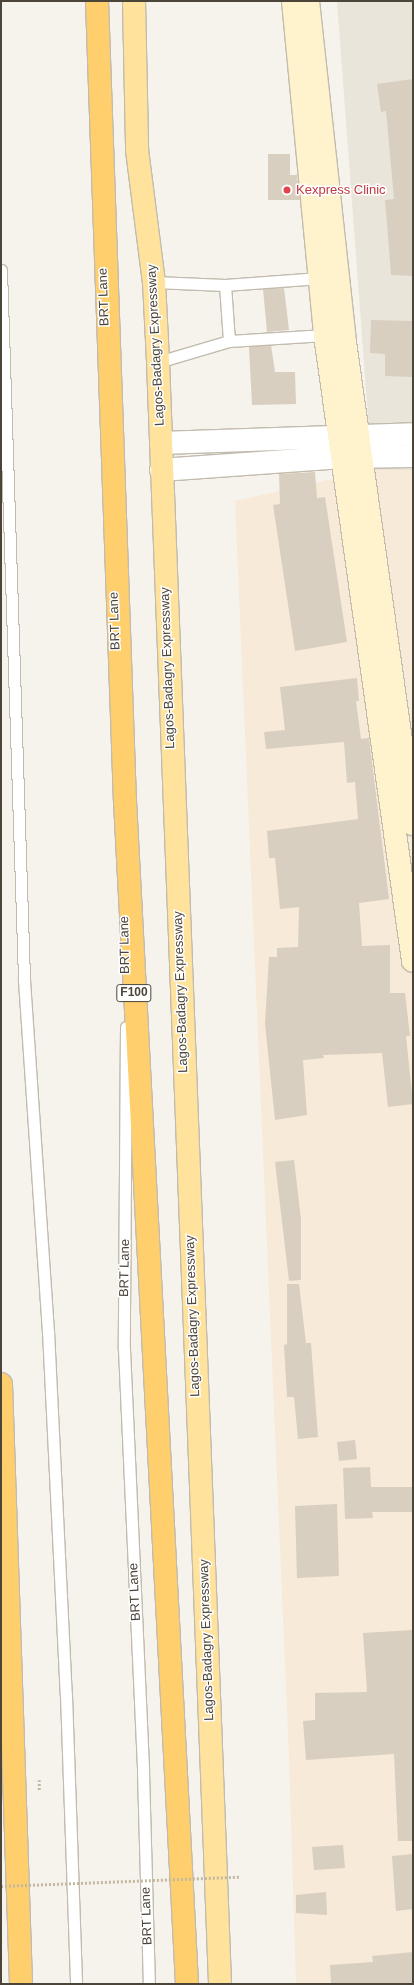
<!DOCTYPE html>
<html>
<head>
<meta charset="utf-8">
<style>
  body { margin:0 }
  #map { position:relative; width:414px; height:1985px; overflow:hidden; background:#f6f3ec; font-family:Helvetica,sans-serif }
  div>[style] { position:absolute }
  .residential>* { inset:0; background:#eae5da }
  .commercial>* { inset:0; background:#f7ead8 }
  .building>* { inset:0; background:#d8cfc1 }
  .path>* { height:2.5px; margin-top:-1.25px; transform-origin:0; background:repeating-linear-gradient(90deg,#c4b79f 0 2px,transparent 0 4px) }
  .roads { filter:drop-shadow(1px 0 #c2bbae) drop-shadow(-1px 0 #c2bbae) drop-shadow(0 1px #c2bbae) drop-shadow(0 -1px #c2bbae) }
  .lane>* { height:11px; margin:-5.5px; padding:0 5.5px; transform-origin:5.5px; border-radius:5.5px; background:#fff }
  .street>* { height:22px; margin:-11px; padding:0 11px; transform-origin:11px; border-radius:11px; background:#fff }
  .secondary>* { height:22px; margin:-11px; padding:0 11px; transform-origin:11px; border-radius:11px; background:#fff3cd }
  .primary>* { height:22px; margin:-11px; padding:0 11px; transform-origin:11px; border-radius:11px; background:#ffe39c }
  .highway>* { height:22px; margin:-11px; padding:0 11px; transform-origin:11px; border-radius:11px; background:#ffcf6e }
  .path-bridge>* { height:2.5px; margin-top:-1.25px; transform-origin:0; background:repeating-linear-gradient(90deg,#c4b79f 0 2px,transparent 0 4px) }
  .dots>* { width:11px; height:11px; translate:-50% -50%; box-sizing:border-box; border:2px solid #fff; border-radius:50% }
  span { translate:-50% -50%; white-space:nowrap; text-align:center; line-height:1.15; -webkit-text-stroke:3px #fff; paint-order:stroke }
  .shield-label span { padding:1px 3px; background:#fff; border:1px solid; border-radius:3px; -webkit-text-stroke-width:0 }
  .shield-label { font-size:12px; color:#4b4439; font-weight:700 }
  .health-label { font-size:13px; color:#be3a42 }
  .left { translate:0 -50%; text-align:left }
  .street-label { font-size:13px; color:#4b4439 }
  .frame { position:absolute; inset:0; border:2px solid #4b4439; pointer-events:none }
</style>
</head>
<body>
<div id="map">
  <div class="residential">
    <i style="clip-path:polygon(337px 1px,413px 1px,413px 470px,372px 470px)"></i>
  </div>
  <div class="commercial">
    <i style="clip-path:polygon(372px 470px,413px 470px,413px 1984px,296px 1984px,289px 1757px,235px 501px)"></i>
  </div>
  <div class="building">
    <i style="clip-path:polygon(413px 79px,413px 276px,391px 275px,385px 200px,394px 199px,386px 111px,381px 112px,377px 84px)"></i>
    <i style="clip-path:polygon(268px 154px,290px 154px,290px 175px,297px 175px,300px 200px,268px 200px)"></i>
    <i style="clip-path:polygon(284px 288px,289px 330px,267px 332px,263px 289px)"></i>
    <i style="clip-path:polygon(371px 320px,413px 321px,413px 377px,385px 376px,385px 354px,370px 353px)"></i>
    <i style="clip-path:polygon(271px 345px,275px 372px,295px 372px,296px 404px,252px 405px,249px 347px)"></i>
    <i style="clip-path:polygon(315px 472px,317px 498px,325px 497px,347px 642px,295px 651px,273px 505px,280px 504px,279px 474px)"></i>
    <i style="clip-path:polygon(357px 678px,359px 701px,356px 701px,361px 739px,369px 738px,389px 899px,359px 903px,362px 946px,390px 945px,390px 993px,405px 993px,410px 1036px,406px 1036px,413px 1104px,388px 1107px,382px 1053px,323px 1055px,324px 1058px,303px 1060px,307px 1115px,275px 1120px,265px 1024px,269px 957px,277px 957px,277px 948px,298px 947px,299px 907px,280px 909px,275px 858px,269px 858px,267px 831px,358px 819px,355px 782px,347px 783px,344px 742px,266px 749px,264px 732px,285px 730px,280px 687px)"></i>
    <i style="clip-path:polygon(294px 1160px,301px 1219px,301px 1280px,289px 1281px,275px 1162px)"></i>
    <i style="clip-path:polygon(287px 1284px,299px 1284px,306px 1343px,311px 1343px,318px 1437px,298px 1439px,294px 1397px,287px 1397px,284px 1345px,287px 1344px)"></i>
    <i style="clip-path:polygon(355px 1440px,357px 1459px,339px 1461px,337px 1442px)"></i>
    <i style="clip-path:polygon(370px 1467px,371px 1487px,413px 1487px,413px 1512px,372px 1512px,373px 1518px,345px 1519px,343px 1468px)"></i>
    <i style="clip-path:polygon(337px 1504px,339px 1576px,297px 1578px,295px 1506px)"></i>
    <i style="clip-path:polygon(413px 1630px,413px 1841px,398px 1841px,394px 1754px,306px 1760px,303px 1721px,315px 1720px,315px 1693px,367px 1692px,363px 1633px)"></i>
    <i style="clip-path:polygon(343px 1845px,345px 1868px,314px 1870px,312px 1847px)"></i>
    <i style="clip-path:polygon(413px 1854px,413px 1909px,396px 1911px,392px 1856px)"></i>
    <i style="clip-path:polygon(326px 1892px,327px 1915px,296px 1913px,296px 1895px)"></i>
    <i style="clip-path:polygon(413px 1952px,413px 1984px,331px 1984px,330px 1965px,373px 1962px,372px 1956px)"></i>
  </div>
  <div class="path">
    <i style="left:39px;top:1790px;width:10px;rotate:-90deg"></i>
  </div>
  <div class="roads">
    <div class="lane">
      <i style="left:1px;top:270px;width:710px;rotate:88.14deg"></i>
      <i style="left:24px;top:980px;width:352px;rotate:86.1deg"></i>
      <i style="left:48px;top:1331px;width:364px;rotate:87.2deg"></i>
      <i style="left:66px;top:1695px;width:289px;rotate:88deg"></i>
      <i style="left:154px;top:282px;width:71px;rotate:2.4deg"></i>
      <i style="left:225px;top:285px;width:95px;rotate:-4.2deg"></i>
      <i style="left:225px;top:285px;width:56px;rotate:85.9deg"></i>
      <i style="left:158px;top:362px;width:74px;rotate:-16.5deg"></i>
      <i style="left:229px;top:341px;width:96px;rotate:-3.6deg"></i>
      <i style="left:126px;top:1027px;width:322px;rotate:90.4deg"></i>
      <i style="left:124px;top:1349px;width:423px;rotate:87.4deg"></i>
      <i style="left:143px;top:1772px;width:212px;rotate:88.4deg"></i>
    </div>
    <div class="street">
      <i style="left:161px;top:443px;width:252px;rotate:-2deg"></i>
      <i style="left:161px;top:470px;width:182px;rotate:-4.1deg"></i>
      <i style="left:343px;top:457px;width:70px;rotate:-0.8deg"></i>
    </div>
    <div class="secondary">
      <i style="left:293px;top:1px;width:336px;rotate:84.5deg"></i>
      <i style="left:325px;top:335px;width:632px;rotate:82deg"></i>
      <i style="left:308px;top:1px;width:336px;rotate:83.8deg"></i>
      <i style="left:344px;top:335px;width:494px;rotate:82deg"></i>
    </div>
    <div class="primary">
      <i style="left:134px;top:1px;width:149px;rotate:88.8deg"></i>
      <i style="left:137px;top:150px;width:133px;rotate:82.7deg"></i>
      <i style="left:154px;top:282px;width:80px;rotate:87.1deg"></i>
      <i style="left:158px;top:362px;width:1623px;rotate:87.81deg"></i>
    </div>
    <div class="highway">
      <i style="left:97px;top:1px;width:800px;rotate:88deg"></i>
      <i style="left:125px;top:801px;width:1185px;rotate:87deg"></i>
      <i style="left:1px;top:1384px;width:600px;rotate:88.09deg"></i>
    </div>
  </div>
  <div class="path-bridge">
    <i style="left:1px;top:1886px;width:238px;rotate:-2.2deg"></i>
  </div>
  <div class="dots">
    <i style="left:287px;top:190px;background:#e0444e"></i>
  </div>
  <div class="shield-label">
    <span style="left:134px;top:993px">F100</span>
  </div>
  <div class="health-label">
    <span class="left" style="left:296px;top:190px">Kexpress Clinic</span>
  </div>
  <div class="street-label">
    <span style="left:104px;top:297px;rotate:-92deg">BRT Lane</span>
    <span style="left:156px;top:345px;rotate:-93deg">Lagos-Badagry Expressway</span>
    <span style="left:115px;top:621px;rotate:-92deg">BRT Lane</span>
    <span style="left:168px;top:668px;rotate:-92deg">Lagos-Badagry Expressway</span>
    <span style="left:125px;top:945px;rotate:-91deg">BRT Lane</span>
    <span style="left:181px;top:992px;rotate:-92deg">Lagos-Badagry Expressway</span>
    <span style="left:125px;top:1268px;rotate:-89deg">BRT Lane</span>
    <span style="left:193px;top:1316px;rotate:-92deg">Lagos-Badagry Expressway</span>
    <span style="left:135px;top:1592px;rotate:-93deg">BRT Lane</span>
    <span style="left:207px;top:1640px;rotate:-92deg">Lagos-Badagry Expressway</span>
    <span style="left:147px;top:1916px;rotate:-92deg">BRT Lane</span>
  </div>
  <div class="frame"></div>
</div>
</body>
</html>
